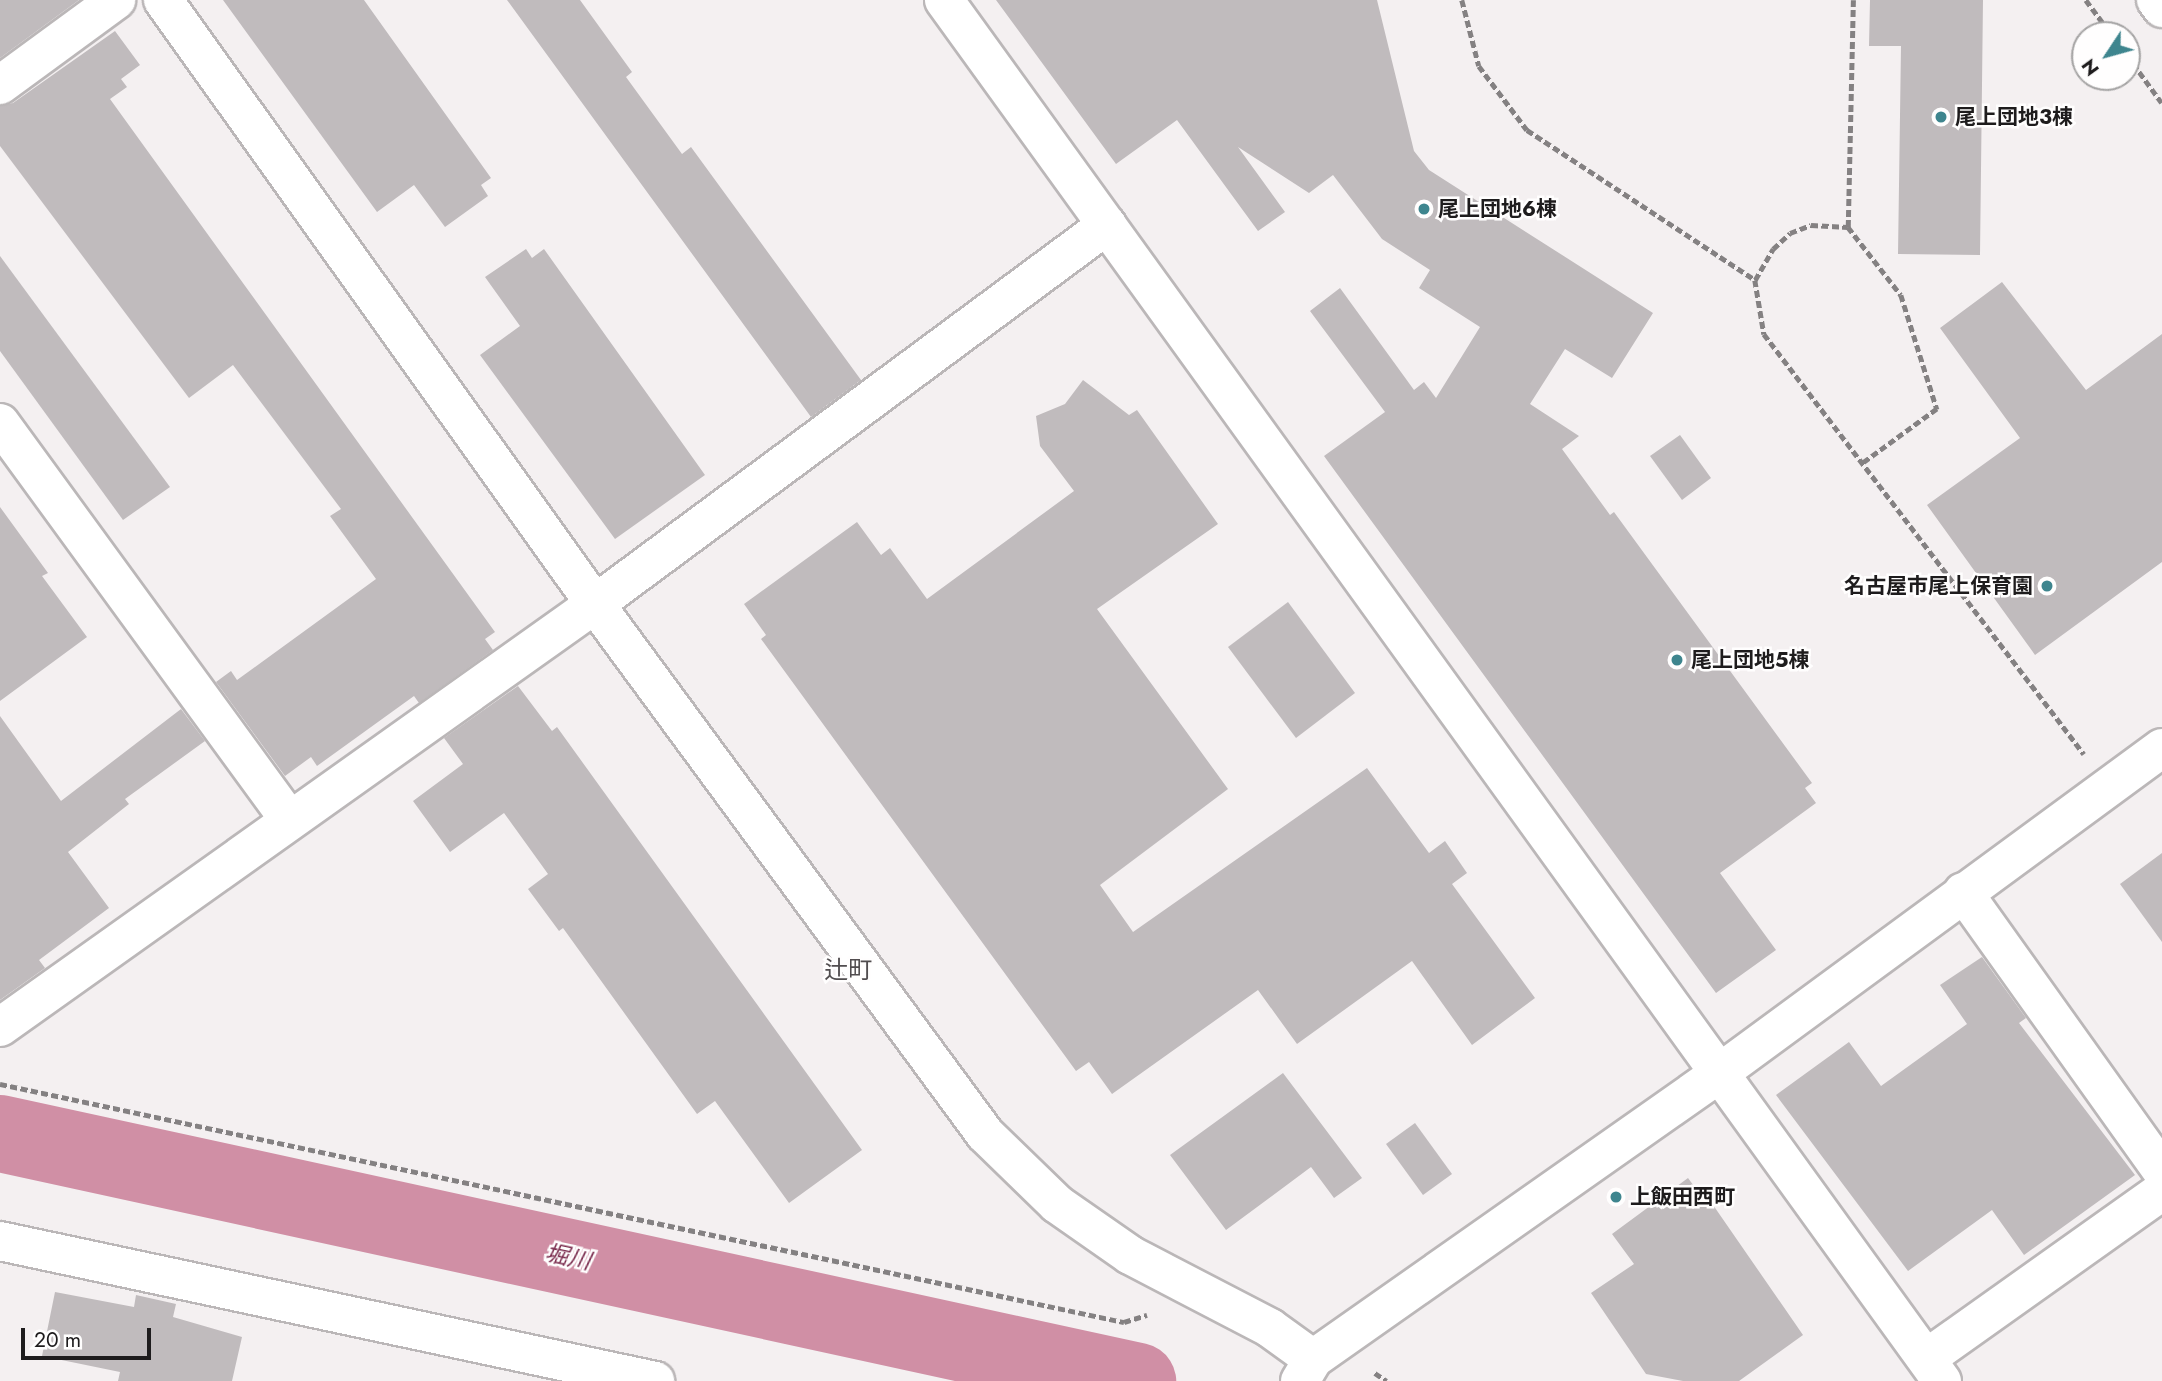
<!DOCTYPE html>
<html>
<head>
<meta charset="utf-8">
<style>
  body { margin:0 }
  #map { position:relative; width:2162px; height:1381px; overflow:hidden; background:#f4f0f1; font-family:Jost,"Noto Sans JP",sans-serif }
  div>[style] { position:absolute }
  .river>* { height:77px; margin:-38.5px; padding:0 38.5px; transform-origin:38.5px; border-radius:38.5px; background:#d08fa5 }
  .building>* { inset:0; background:#c0bbbd }
  .path>* { height:4.5px; margin-top:-2.25px; transform-origin:0; background:repeating-linear-gradient(90deg,#848182 0 7px,transparent 0 10.5px) }
  .roads { filter:drop-shadow(2px 0 #bbb7b8) drop-shadow(-2px 0 #bbb7b8) drop-shadow(0 2px #bbb7b8) drop-shadow(0 -2px #bbb7b8) }
  .minor>* { height:38px; margin:-19px; padding:0 19px; transform-origin:19px; border-radius:19px; background:#fff }
  .dots>* { width:19px; height:19px; translate:-50% -50%; box-sizing:border-box; border:4px solid #fffefe; border-radius:50% }
  span { translate:-50% -50%; white-space:nowrap; text-align:center; line-height:1.15; -webkit-text-stroke:5px #fffefe; paint-order:stroke }
  .poi-label { font-size:21px; color:#1e1c1d; font-weight:700 }
  .left { translate:0 -50%; text-align:left }
  .right { translate:-100% -50%; text-align:right }
  .water-label { font-size:23px; color:#7a2b4d; font-style:italic }
  .quarter-label { font-size:24px; color:#514d4f }
  .north { position:absolute; left:2071px; top:21px; width:70px; height:70px; box-sizing:border-box; background:#fffefe; border:2px solid #a5a4a4; border-radius:50%; rotate:234deg; font-size:19px; font-weight:700; line-height:28px; text-align:center; color:#1e1c1d }
  .north::after { content:''; display:block; margin:auto; width:24px; height:32px; background:#3e858e; clip-path:polygon(50% 0,100% 100%,50% 72%,0 100%) }
  .scale { position:absolute; left:21px; top:1328px; width:130px; height:32px; box-sizing:border-box; border:4px solid #1e1c1d; border-top:0; padding-left:9px; font-size:21px; line-height:24px; white-space:nowrap; color:#1e1c1d; -webkit-text-stroke:5px #fffefe; paint-order:stroke }
</style>
</head>
<body>
<div id="map">
  <div class="river">
    <i style="left:0;top:1133px;width:1164px;rotate:12.3deg"></i>
  </div>
  <div class="building">
    <i style="clip-path:polygon(0 0,79px 0,0 58px)"></i>
    <i style="clip-path:polygon(223px 0,364px 0,491px 178px,481px 185px,488px 196px,445px 227px,414px 185px,377px 212px)"></i>
    <i style="clip-path:polygon(507px 0,580px 0,632px 72px,626px 77px,682px 154px,691px 147px,861px 380px,811px 417px)"></i>
    <i style="clip-path:polygon(996px 0,1377px 0,1414px 151px,1429px 170px,1653px 313px,1612px 378px,1565px 349px,1530px 404px,1579px 436px,1562px 449px,1610px 515px,1614px 512px,1812px 783px,1805px 788px,1816px 803px,1720px 873px,1776px 950px,1716px 993px,1324px 456px,1385px 412px,1310px 311px,1340px 288px,1414px 390px,1424px 382px,1436px 398px,1480px 327px,1419px 288px,1430px 270px,1382px 239px,1333px 175px,1309px 193px,1238px 147px,1285px 212px,1258px 231px,1177px 120px,1116px 164px)"></i>
    <i style="clip-path:polygon(1870px 0,1983px 0,1980px 255px,1898px 254px,1901px 46px,1869px 46px)"></i>
    <i style="clip-path:polygon(115px 31px,140px 65px,121px 79px,127px 87px,110px 99px,495px 632px,485px 639px,493px 650px,419px 703px,414px 696px,317px 766px,311px 757px,285px 776px,216px 682px,231px 671px,237px 680px,376px 579px,330px 516px,341px 509px,233px 365px,189px 398px,0 146px,0 106px,13px 103px)"></i>
    <i style="clip-path:polygon(526px 249px,532px 258px,544px 249px,705px 475px,615px 539px,480px 355px,520px 326px,485px 277px)"></i>
    <i style="clip-path:polygon(0 256px,170px 487px,123px 520px,0 351px)"></i>
    <i style="clip-path:polygon(2002px 282px,2086px 390px,2162px 334px,2162px 562px,2035px 655px,1927px 505px,2020px 438px,1940px 328px)"></i>
    <i style="clip-path:polygon(1083px 380px,1129px 415px,1137px 410px,1218px 524px,1097px 609px,1228px 789px,1100px 885px,1133px 932px,1367px 768px,1429px 853px,1445px 841px,1467px 873px,1452px 884px,1535px 998px,1472px 1045px,1412px 961px,1297px 1044px,1258px 990px,1112px 1094px,1089px 1062px,1076px 1071px,761px 639px,766px 635px,744px 604px,857px 522px,881px 555px,890px 548px,927px 599px,1074px 491px,1040px 446px,1036px 416px,1065px 404px)"></i>
    <i style="clip-path:polygon(1680px 435px,1711px 478px,1682px 500px,1650px 456px)"></i>
    <i style="clip-path:polygon(0 507px,48px 573px,42px 576px,87px 637px,0 701px)"></i>
    <i style="clip-path:polygon(1288px 602px,1355px 693px,1296px 738px,1228px 647px)"></i>
    <i style="clip-path:polygon(518px 686px,552px 731px,557px 727px,862px 1150px,789px 1203px,715px 1101px,697px 1114px,563px 928px,559px 931px,528px 889px,548px 874px,504px 813px,450px 852px,413px 801px,463px 764px,444px 738px)"></i>
    <i style="clip-path:polygon(181px 709px,205px 741px,125px 799px,129px 804px,68px 852px,109px 908px,39px 960px,45px 968px,0 1000px,0 716px,61px 801px)"></i>
    <i style="clip-path:polygon(2162px 853px,2162px 942px,2120px 884px)"></i>
    <i style="clip-path:polygon(1982px 957px,2026px 1018px,2019px 1023px,2135px 1175px,2024px 1255px,1992px 1210px,1908px 1271px,1776px 1095px,1849px 1042px,1881px 1086px,1967px 1024px,1940px 985px)"></i>
    <i style="clip-path:polygon(1283px 1073px,1362px 1178px,1334px 1198px,1311px 1167px,1226px 1230px,1170px 1155px)"></i>
    <i style="clip-path:polygon(1415px 1123px,1452px 1174px,1423px 1195px,1386px 1144px)"></i>
    <i style="clip-path:polygon(1688px 1178px,1708px 1205px,1711px 1202px,1803px 1335px,1739px 1381px,1683px 1381px,1646px 1374px,1591px 1293px,1634px 1264px,1612px 1234px)"></i>
    <i style="clip-path:polygon(55px 1292px,134px 1307px,136px 1295px,176px 1304px,173px 1317px,242px 1337px,232px 1381px,118px 1381px,120px 1372px,42px 1356px)"></i>
  </div>
  <div class="path">
    <i style="left:1462px;top:0;width:68px;rotate:75.6deg"></i>
    <i style="left:1479px;top:66px;width:80px;rotate:53.1deg"></i>
    <i style="left:1527px;top:130px;width:273px;rotate:33.3deg"></i>
    <i style="left:1755px;top:280px;width:55px;rotate:80.5deg"></i>
    <i style="left:1764px;top:334px;width:528px;rotate:52.7deg"></i>
    <i style="left:2086px;top:0;width:44px;rotate:53.4deg"></i>
    <i style="left:2127px;top:55px;width:59px;rotate:53.9deg"></i>
    <i style="left:1848px;top:227px;width:86px;rotate:52.1deg"></i>
    <i style="left:1901px;top:295px;width:120px;rotate:72.5deg"></i>
    <i style="left:1937px;top:409px;width:92px;rotate:143.9deg"></i>
    <i style="left:1755px;top:280px;width:36px;rotate:-60deg"></i>
    <i style="left:1773px;top:249px;width:23px;rotate:-43deg"></i>
    <i style="left:1790px;top:233px;width:22px;rotate:-21deg"></i>
    <i style="left:1811px;top:225px;width:37px;rotate:3deg"></i>
    <i style="left:1848px;top:227px;width:227px;rotate:-88.7deg"></i>
    <i style="left:0;top:1084px;width:1149px;rotate:11.96deg"></i>
    <i style="left:1124px;top:1322px;width:24px;rotate:-17deg"></i>
    <i style="left:1375px;top:1373px;width:14px;rotate:34deg"></i>
  </div>
  <div class="roads">
    <div class="minor">
      <i style="left:163px;top:0;width:743px;rotate:54.43deg"></i>
      <i style="left:595px;top:604px;width:658px;rotate:53.65deg"></i>
      <i style="left:985px;top:1134px;width:100px;rotate:44.2deg"></i>
      <i style="left:1057px;top:1204px;width:89px;rotate:34.9deg"></i>
      <i style="left:1130px;top:1255px;width:158px;rotate:27.5deg"></i>
      <i style="left:1270px;top:1328px;width:53px;rotate:35.8deg"></i>
      <i style="left:944px;top:0;width:1704px;rotate:54.15deg"></i>
      <i style="left:2156px;top:0;width:10px;rotate:53deg"></i>
      <i style="left:0;top:85px;width:144px;rotate:-36.2deg"></i>
      <i style="left:0;top:423px;width:490px;rotate:53.9deg"></i>
      <i style="left:1963px;top:892px;width:343px;rotate:54.5deg"></i>
      <i style="left:0;top:1027px;width:730px;rotate:-35.41deg"></i>
      <i style="left:595px;top:604px;width:637px;rotate:-36.51deg"></i>
      <i style="left:0;top:1241px;width:670px;rotate:12.06deg"></i>
      <i style="left:1927px;top:1358px;width:288px;rotate:-35.4deg"></i>
      <i style="left:1300px;top:1381px;width:26px;rotate:-59deg"></i>
      <i style="left:1313px;top:1359px;width:495px;rotate:-35.1deg"></i>
      <i style="left:1718px;top:1074px;width:551px;rotate:-36.29deg"></i>
    </div>
  </div>
  <div class="dots">
    <i style="left:1941px;top:117px;background:#3e858e"></i>
    <i style="left:1424px;top:209px;background:#3e858e"></i>
    <i style="left:2047px;top:586px;background:#3e858e"></i>
    <i style="left:1677px;top:660px;background:#3e858e"></i>
    <i style="left:1616px;top:1197px;background:#3e858e"></i>
  </div>
  <div class="poi-label">
    <span class="left" style="left:1955px;top:117px">尾上団地3棟</span>
    <span class="left" style="left:1438px;top:209px">尾上団地6棟</span>
    <span class="right" style="left:2033px;top:586px">名古屋市尾上保育園</span>
    <span class="left" style="left:1691px;top:660px">尾上団地5棟</span>
    <span class="left" style="left:1630px;top:1197px">上飯田西町</span>
  </div>
  <div class="water-label">
    <span style="left:568px;top:1257px;rotate:12deg">堀川</span>
  </div>
  <div class="quarter-label">
    <span style="left:848px;top:970px">辻町</span>
  </div>
  <div class="north">N</div>
  <div class="scale">20 m</div>
</div>
</body>
</html>
